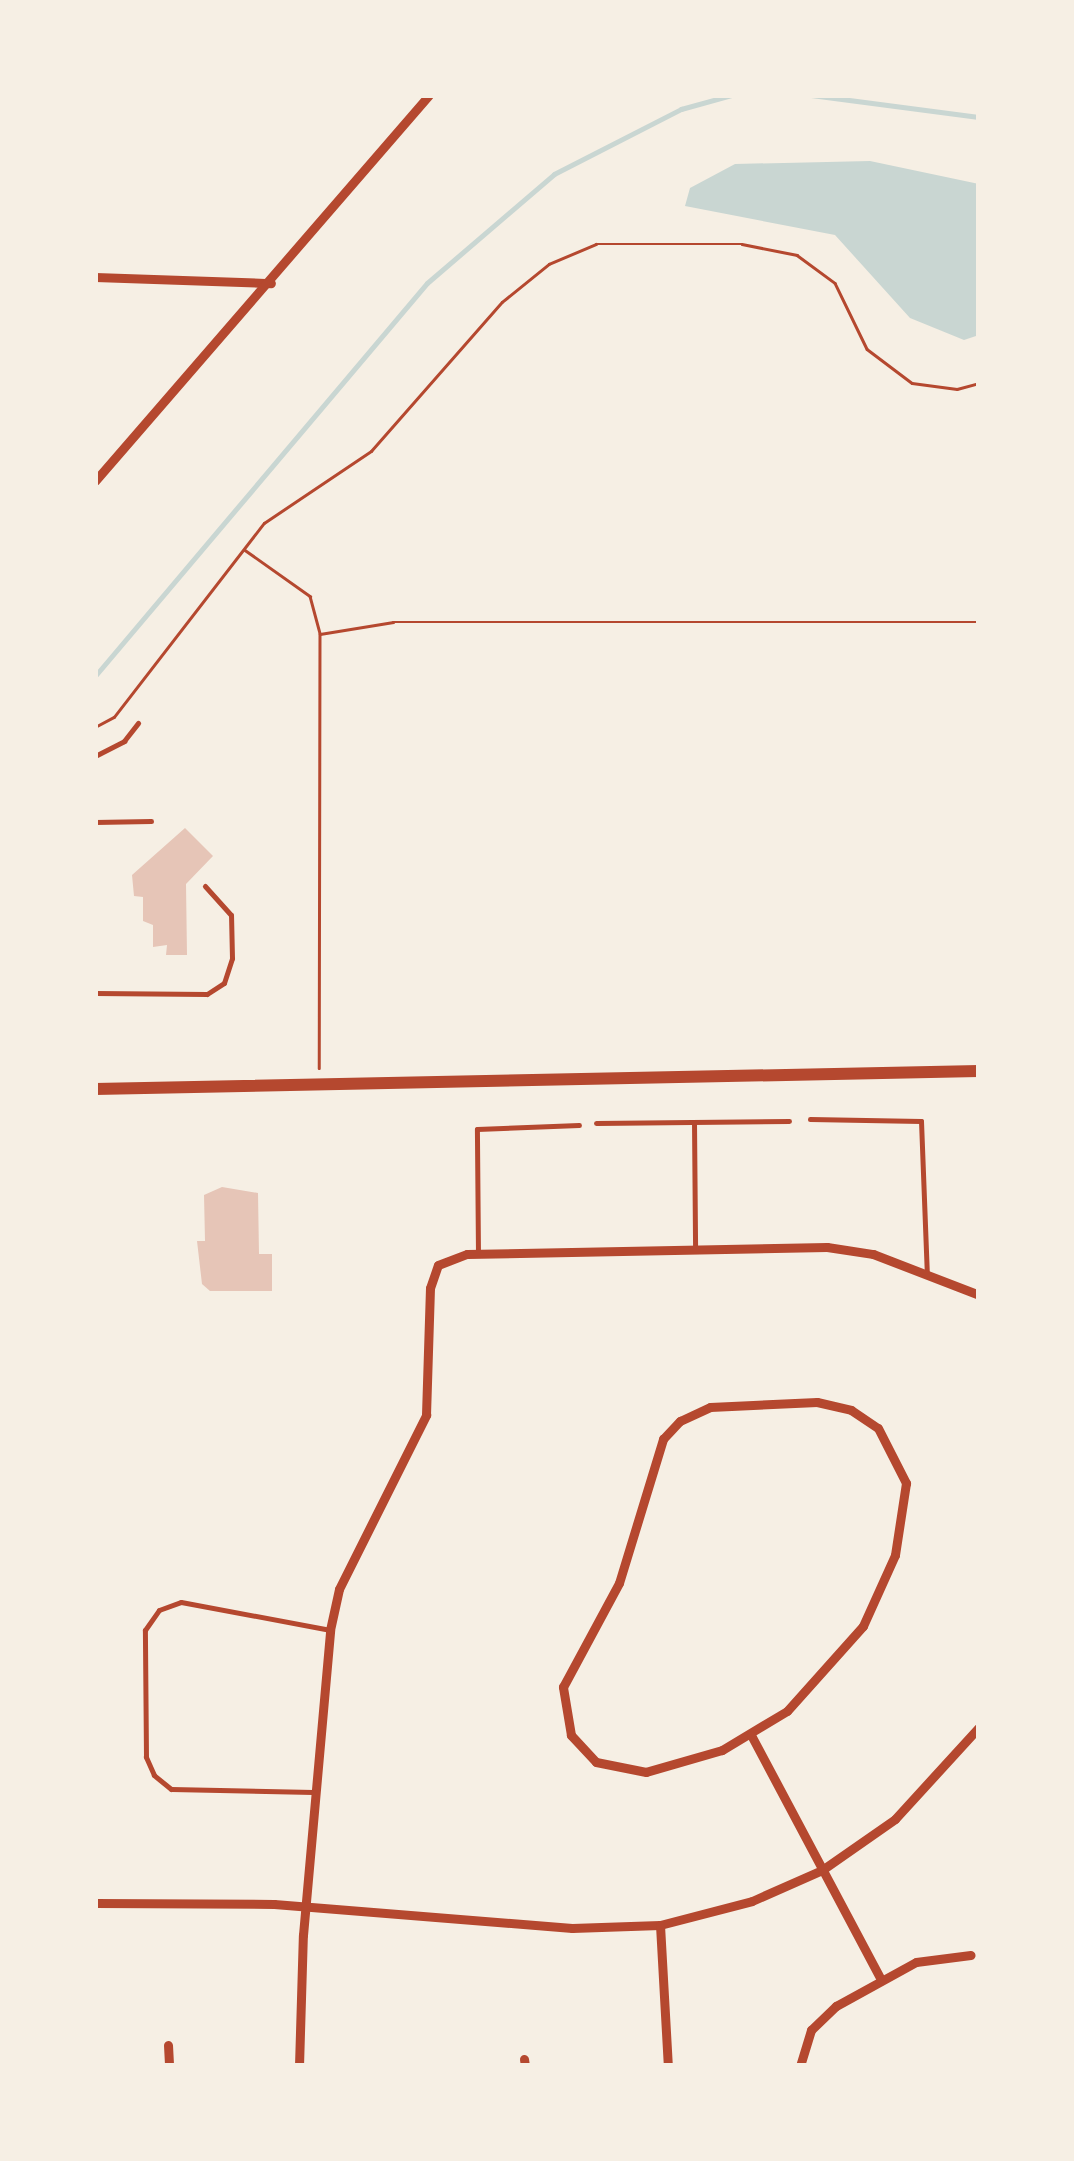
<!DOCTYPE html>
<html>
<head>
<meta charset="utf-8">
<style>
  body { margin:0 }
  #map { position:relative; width:1074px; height:2161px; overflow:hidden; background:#f6efe4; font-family:Commissioner,sans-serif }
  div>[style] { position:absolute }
  .water>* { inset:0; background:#c9d6d2 }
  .stream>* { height:5px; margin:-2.5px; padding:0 2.5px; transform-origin:2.5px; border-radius:2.5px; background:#c9d6d2 }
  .building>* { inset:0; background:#e6c5b7 }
  .path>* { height:2.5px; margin:-1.25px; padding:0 1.25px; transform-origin:1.25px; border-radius:1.25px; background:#b5482f }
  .service>* { height:5px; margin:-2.5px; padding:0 2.5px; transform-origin:2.5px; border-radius:2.5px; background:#b5482f }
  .minor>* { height:9px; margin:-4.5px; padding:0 4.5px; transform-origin:4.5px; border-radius:4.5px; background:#b5482f }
  .secondary>* { height:12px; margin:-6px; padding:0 6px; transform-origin:6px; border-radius:6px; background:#b5482f }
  span { translate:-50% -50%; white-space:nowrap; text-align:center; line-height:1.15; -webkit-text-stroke:8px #f6efe4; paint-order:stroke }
  .frame { position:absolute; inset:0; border:98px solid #f6efe4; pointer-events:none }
</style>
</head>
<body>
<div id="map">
  <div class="water">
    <i style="clip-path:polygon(870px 161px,979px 184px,979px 335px,964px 340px,910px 318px,835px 235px,685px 206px,690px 188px,735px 164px)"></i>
  </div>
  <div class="stream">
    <i style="left:811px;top:95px;width:169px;rotate:7.5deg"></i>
    <i style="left:95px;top:676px;width:514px;rotate:-49.81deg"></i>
    <i style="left:427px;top:283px;width:167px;rotate:-40.6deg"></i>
    <i style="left:554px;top:174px;width:143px;rotate:-27.1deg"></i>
    <i style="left:681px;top:109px;width:53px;rotate:-15.4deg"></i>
  </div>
  <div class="building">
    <i style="clip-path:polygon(185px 828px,213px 856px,186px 884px,187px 955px,166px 955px,167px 945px,153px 947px,153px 925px,143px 921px,143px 897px,134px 896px,132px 875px)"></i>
    <i style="clip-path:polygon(222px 1187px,258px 1193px,259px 1254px,272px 1254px,272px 1291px,210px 1291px,202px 1284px,197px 1241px,205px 1241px,204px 1195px)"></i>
  </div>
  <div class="path">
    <i style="left:245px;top:550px;width:80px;rotate:35.3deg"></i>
    <i style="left:310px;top:596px;width:39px;rotate:75deg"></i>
    <i style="left:320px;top:634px;width:434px;rotate:90.1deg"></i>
    <i style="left:320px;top:634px;width:74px;rotate:-9.3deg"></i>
    <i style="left:393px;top:622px;width:586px"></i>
    <i style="left:95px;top:727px;width:21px;rotate:-28deg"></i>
    <i style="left:114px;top:717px;width:245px;rotate:-52.3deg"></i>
    <i style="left:264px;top:523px;width:129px;rotate:-33.9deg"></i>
    <i style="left:371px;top:451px;width:198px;rotate:-48.7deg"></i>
    <i style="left:502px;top:302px;width:60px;rotate:-39deg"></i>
    <i style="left:549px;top:264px;width:51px;rotate:-23.1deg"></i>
    <i style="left:596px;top:244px;width:146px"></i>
    <i style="left:742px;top:244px;width:56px;rotate:11.3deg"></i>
    <i style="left:797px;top:255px;width:47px;rotate:36.4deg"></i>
    <i style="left:835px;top:283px;width:73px;rotate:64.1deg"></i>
    <i style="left:867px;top:349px;width:56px;rotate:37.1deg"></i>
    <i style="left:912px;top:383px;width:45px;rotate:7.6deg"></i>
    <i style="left:957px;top:389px;width:23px;rotate:-15deg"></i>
  </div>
  <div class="service">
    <i style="left:95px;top:756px;width:33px;rotate:-27deg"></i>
    <i style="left:124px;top:741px;width:23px;rotate:-52deg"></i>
    <i style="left:95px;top:822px;width:56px;rotate:-1deg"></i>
    <i style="left:95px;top:993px;width:112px;rotate:0.5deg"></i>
    <i style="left:207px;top:994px;width:20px;rotate:-33deg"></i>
    <i style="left:224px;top:983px;width:26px;rotate:-72deg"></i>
    <i style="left:232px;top:958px;width:43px;rotate:-91.3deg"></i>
    <i style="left:231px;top:915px;width:39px;rotate:-132deg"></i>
    <i style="left:810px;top:1119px;width:111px;rotate:1deg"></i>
    <i style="left:921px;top:1121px;width:154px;rotate:87.8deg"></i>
    <i style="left:694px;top:1122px;width:127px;rotate:89.5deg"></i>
    <i style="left:596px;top:1123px;width:193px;rotate:-0.6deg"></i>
    <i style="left:478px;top:1254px;width:125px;rotate:-90.5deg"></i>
    <i style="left:477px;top:1129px;width:102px;rotate:-2.2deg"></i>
    <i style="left:313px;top:1792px;width:142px;rotate:-178.8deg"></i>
    <i style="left:171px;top:1789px;width:22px;rotate:-141deg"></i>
    <i style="left:154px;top:1775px;width:20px;rotate:-114deg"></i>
    <i style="left:146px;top:1757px;width:127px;rotate:-90.5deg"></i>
    <i style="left:145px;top:1630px;width:24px;rotate:-55deg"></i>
    <i style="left:159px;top:1610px;width:23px;rotate:-20deg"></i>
    <i style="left:181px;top:1602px;width:152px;rotate:10.6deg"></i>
  </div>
  <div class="minor">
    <i style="left:95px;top:277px;width:176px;rotate:2deg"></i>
    <i style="left:95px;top:481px;width:510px;rotate:-49.13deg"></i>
    <i style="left:817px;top:1402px;width:35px;rotate:13deg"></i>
    <i style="left:851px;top:1410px;width:32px;rotate:34deg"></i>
    <i style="left:878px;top:1428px;width:62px;rotate:63deg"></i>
    <i style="left:906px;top:1483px;width:73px;rotate:98.7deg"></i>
    <i style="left:895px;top:1555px;width:78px;rotate:114.3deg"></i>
    <i style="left:863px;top:1626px;width:114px;rotate:131.8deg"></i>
    <i style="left:787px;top:1711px;width:76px;rotate:149deg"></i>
    <i style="left:722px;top:1750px;width:79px;rotate:163.9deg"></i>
    <i style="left:646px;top:1772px;width:51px;rotate:-168.7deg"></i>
    <i style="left:596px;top:1762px;width:37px;rotate:-133deg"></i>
    <i style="left:571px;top:1735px;width:49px;rotate:-99.5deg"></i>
    <i style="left:563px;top:1687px;width:118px;rotate:-61.7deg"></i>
    <i style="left:619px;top:1583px;width:151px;rotate:-73deg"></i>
    <i style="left:663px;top:1439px;width:25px;rotate:-47deg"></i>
    <i style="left:680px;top:1421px;width:33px;rotate:-25deg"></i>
    <i style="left:710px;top:1407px;width:107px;rotate:-2.7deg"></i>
    <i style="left:751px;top:1735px;width:275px;rotate:62deg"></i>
    <i style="left:95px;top:1903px;width:179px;rotate:0.3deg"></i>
    <i style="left:274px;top:1904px;width:299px;rotate:4.6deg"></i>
    <i style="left:572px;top:1928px;width:88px;rotate:-2deg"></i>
    <i style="left:660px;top:1925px;width:95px;rotate:-14.6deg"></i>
    <i style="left:752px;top:1901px;width:77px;rotate:-23.9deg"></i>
    <i style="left:822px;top:1870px;width:89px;rotate:-34.9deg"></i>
    <i style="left:895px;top:1819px;width:125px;rotate:-47.6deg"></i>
    <i style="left:660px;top:1925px;width:141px;rotate:86.8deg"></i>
    <i style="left:168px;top:2045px;width:21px;rotate:87deg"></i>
    <i style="left:524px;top:2059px;width:7px;rotate:82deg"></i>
    <i style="left:299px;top:2066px;width:131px;rotate:-88.3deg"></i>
    <i style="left:303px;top:1935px;width:306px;rotate:-84.9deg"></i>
    <i style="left:330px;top:1630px;width:42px;rotate:-77.6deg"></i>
    <i style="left:339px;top:1589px;width:195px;rotate:-63.4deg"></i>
    <i style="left:426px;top:1415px;width:127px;rotate:-88.2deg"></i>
    <i style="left:430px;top:1288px;width:24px;rotate:-71deg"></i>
    <i style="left:438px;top:1265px;width:31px;rotate:-21deg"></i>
    <i style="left:467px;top:1254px;width:360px;rotate:-1.1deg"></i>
    <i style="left:827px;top:1247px;width:47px;rotate:8.7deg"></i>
    <i style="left:873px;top:1254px;width:114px;rotate:21.1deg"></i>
    <i style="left:800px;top:2066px;width:38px;rotate:-73deg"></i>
    <i style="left:811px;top:2030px;width:35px;rotate:-44deg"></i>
    <i style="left:836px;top:2006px;width:91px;rotate:-28.8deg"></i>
    <i style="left:916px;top:1962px;width:55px;rotate:-7.3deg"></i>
  </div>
  <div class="secondary">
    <i style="left:95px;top:1089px;width:884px;rotate:-1.17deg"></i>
  </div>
  <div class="frame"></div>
</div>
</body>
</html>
